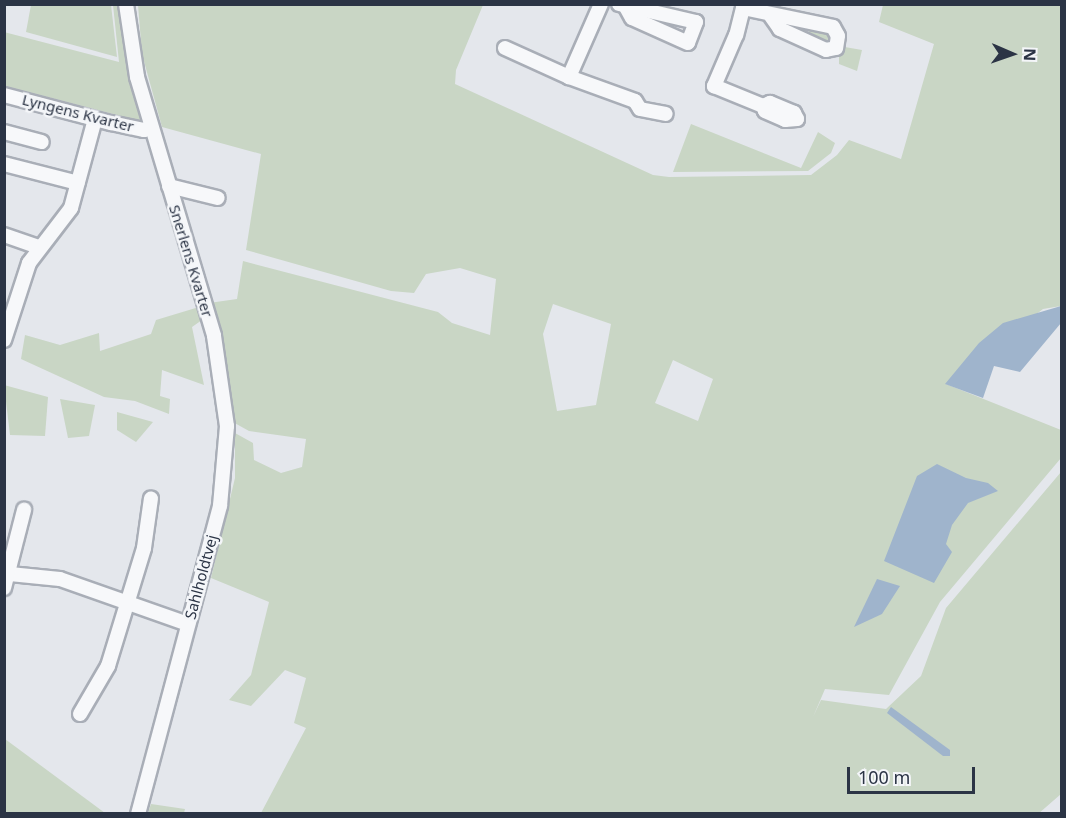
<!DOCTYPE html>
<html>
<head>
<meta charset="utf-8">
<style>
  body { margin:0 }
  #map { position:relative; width:1066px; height:818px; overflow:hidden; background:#e4e7ec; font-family:"Noto Sans",sans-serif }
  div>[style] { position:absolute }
  .green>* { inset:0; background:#c9d6c5 }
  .water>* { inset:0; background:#9fb4cc }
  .roads { filter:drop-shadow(2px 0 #a9aeb7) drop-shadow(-2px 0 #a9aeb7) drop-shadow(0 2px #a9aeb7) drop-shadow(0 -2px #a9aeb7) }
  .minor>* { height:14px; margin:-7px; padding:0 7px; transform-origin:7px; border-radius:7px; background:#f7f8fa }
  span { translate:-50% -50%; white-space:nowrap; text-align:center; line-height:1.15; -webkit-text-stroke:5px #f4f6f9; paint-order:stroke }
  .street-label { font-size:15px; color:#2b3445 }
  .frame { position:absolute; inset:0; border:6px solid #2b3445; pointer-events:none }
  .north { position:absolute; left:982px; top:24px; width:60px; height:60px; -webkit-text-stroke:4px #f4f6f9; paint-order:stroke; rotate:92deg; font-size:16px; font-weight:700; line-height:24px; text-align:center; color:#2b3445 }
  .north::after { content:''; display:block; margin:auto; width:21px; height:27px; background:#2b3445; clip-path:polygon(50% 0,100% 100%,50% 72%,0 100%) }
  .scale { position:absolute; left:847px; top:767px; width:128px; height:27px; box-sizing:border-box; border:3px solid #2b3445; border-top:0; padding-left:8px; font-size:18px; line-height:21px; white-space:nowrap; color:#2b3445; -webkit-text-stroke:4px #f4f6f9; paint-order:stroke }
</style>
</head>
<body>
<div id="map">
  <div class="green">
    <i style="clip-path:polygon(31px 5px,111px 5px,117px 57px,26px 32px)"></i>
    <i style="clip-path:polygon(113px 5px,121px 5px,143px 115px,140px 121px,5px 86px,4px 32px,119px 62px)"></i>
    <i style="clip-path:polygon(evenodd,138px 5px,483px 5px,456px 70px,455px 84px,653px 175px,669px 177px,811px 175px,837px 155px,849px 140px,901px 159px,934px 44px,879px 22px,883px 5px,1061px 5px,1061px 306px,1043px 309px,946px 384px,1061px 430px,1061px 458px,940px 602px,889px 695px,825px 689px,813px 717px,821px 700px,886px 709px,921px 676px,946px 608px,1061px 472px,1061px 794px,1038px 814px,261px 813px,306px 728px,294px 723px,306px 678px,285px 670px,251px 706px,229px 700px,251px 675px,269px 602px,211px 578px,235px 478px,235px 433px,253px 443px,254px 460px,281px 473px,302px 467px,306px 439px,249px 431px,231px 421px,228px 377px,209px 303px,237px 299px,243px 261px,438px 312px,452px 323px,490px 335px,496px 279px,460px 268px,426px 274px,414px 293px,391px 291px,246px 250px,261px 154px,162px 127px,142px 54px,138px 5px,553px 304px,611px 324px,596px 405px,557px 411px,543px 334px,553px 304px,138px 5px,673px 360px,713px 379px,698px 421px,655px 403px,673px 360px)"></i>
    <i style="clip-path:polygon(811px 26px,830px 31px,830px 45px,806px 38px)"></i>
    <i style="clip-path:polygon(839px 46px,862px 50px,857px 71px,839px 64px)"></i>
    <i style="clip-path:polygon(691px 124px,801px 168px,818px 132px,835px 143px,831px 153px,808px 171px,673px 172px)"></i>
    <i style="clip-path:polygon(199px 307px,202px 320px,192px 327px,204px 385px,162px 370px,160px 396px,170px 399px,169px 414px,135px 401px,104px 397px,21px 359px,25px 335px,60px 345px,99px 333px,100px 351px,151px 334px,156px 320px)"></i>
    <i style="clip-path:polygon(4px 385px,48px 397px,45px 436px,10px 435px)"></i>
    <i style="clip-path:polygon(60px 399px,95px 405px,89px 436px,68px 438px)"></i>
    <i style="clip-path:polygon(117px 412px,153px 422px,136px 442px,117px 430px)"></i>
    <i style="clip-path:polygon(5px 739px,105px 813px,5px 813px)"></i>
    <i style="clip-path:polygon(151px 804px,185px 809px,184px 813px,148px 813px)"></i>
  </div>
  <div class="water">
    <i style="clip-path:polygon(1061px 306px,1061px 323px,1020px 372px,994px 366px,983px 398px,945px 384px,979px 343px,1003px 323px)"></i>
    <i style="clip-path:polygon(937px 464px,966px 478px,988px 483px,998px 491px,968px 503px,952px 525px,946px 544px,952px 552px,934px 583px,884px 561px,917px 476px)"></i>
    <i style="clip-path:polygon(877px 579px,900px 586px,882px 614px,854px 627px)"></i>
    <i style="clip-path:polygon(891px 707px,950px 750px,950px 756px,943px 756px,887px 713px)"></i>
  </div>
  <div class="roads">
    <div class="minor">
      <i style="left:126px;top:4px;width:74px;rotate:81.4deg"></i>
      <i style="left:137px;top:77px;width:270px;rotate:73.4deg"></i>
      <i style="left:214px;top:336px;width:91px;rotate:81.8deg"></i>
      <i style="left:227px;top:426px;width:80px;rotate:95deg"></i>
      <i style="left:220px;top:506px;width:319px;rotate:104.9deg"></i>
      <i style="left:601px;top:4px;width:80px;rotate:113.7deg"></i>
      <i style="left:569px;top:77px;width:70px;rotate:20deg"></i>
      <i style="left:635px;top:101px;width:9px;rotate:58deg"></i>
      <i style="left:640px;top:109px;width:26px;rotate:11deg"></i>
      <i style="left:619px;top:4px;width:79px;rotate:13.2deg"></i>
      <i style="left:696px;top:22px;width:22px;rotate:111deg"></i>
      <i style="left:688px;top:43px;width:61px;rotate:-155.9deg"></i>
      <i style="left:632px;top:18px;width:13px;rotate:-119deg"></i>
      <i style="left:744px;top:4px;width:32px;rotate:104deg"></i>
      <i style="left:736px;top:35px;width:56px;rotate:113.3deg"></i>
      <i style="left:714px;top:86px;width:53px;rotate:22.2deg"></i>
      <i style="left:763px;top:106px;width:5px;rotate:68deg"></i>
      <i style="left:765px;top:111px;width:22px;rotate:24deg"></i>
      <i style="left:785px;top:120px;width:12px;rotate:-5deg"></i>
      <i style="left:797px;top:119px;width:7px;rotate:-117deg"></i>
      <i style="left:794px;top:113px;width:26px;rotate:-157deg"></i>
      <i style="left:770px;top:103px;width:8px;rotate:157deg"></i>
      <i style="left:743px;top:8px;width:92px;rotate:11.9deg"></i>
      <i style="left:833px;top:27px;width:10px;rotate:61deg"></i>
      <i style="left:838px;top:36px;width:12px;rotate:99deg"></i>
      <i style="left:836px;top:48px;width:10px;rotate:169deg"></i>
      <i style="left:826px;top:50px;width:51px;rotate:-155.5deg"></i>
      <i style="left:780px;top:29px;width:16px;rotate:-125deg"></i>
      <i style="left:505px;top:48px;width:70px;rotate:24.4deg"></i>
      <i style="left:4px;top:95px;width:111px;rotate:14.7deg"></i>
      <i style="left:111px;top:123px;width:34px;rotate:12deg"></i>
      <i style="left:144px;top:130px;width:8px;rotate:-23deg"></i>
      <i style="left:4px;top:132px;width:39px;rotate:15deg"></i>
      <i style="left:4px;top:164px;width:76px;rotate:14.4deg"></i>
      <i style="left:169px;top:186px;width:50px;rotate:13.8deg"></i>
      <i style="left:4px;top:235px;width:37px;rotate:19deg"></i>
      <i style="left:4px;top:340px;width:81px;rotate:-72deg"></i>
      <i style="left:29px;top:263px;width:69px;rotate:-52.6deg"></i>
      <i style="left:71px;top:208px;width:92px;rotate:-74.9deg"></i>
      <i style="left:10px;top:574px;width:50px;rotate:5.7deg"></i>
      <i style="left:60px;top:579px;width:136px;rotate:19.4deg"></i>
      <i style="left:4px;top:588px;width:81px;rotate:-75.6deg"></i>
      <i style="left:80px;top:714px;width:56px;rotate:-59.7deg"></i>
      <i style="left:108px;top:666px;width:123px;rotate:-73deg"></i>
      <i style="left:144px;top:548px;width:50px;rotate:-82deg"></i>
    </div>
  </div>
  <div class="street-label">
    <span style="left:78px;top:113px;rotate:14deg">Lyngens Kvarter</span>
    <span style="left:191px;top:261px;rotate:73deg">Snerlens Kvarter</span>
    <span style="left:201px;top:577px;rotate:-75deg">Sahlholdtvej</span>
  </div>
  <div class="frame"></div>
  <div class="north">N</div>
  <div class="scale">100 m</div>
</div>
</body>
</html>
